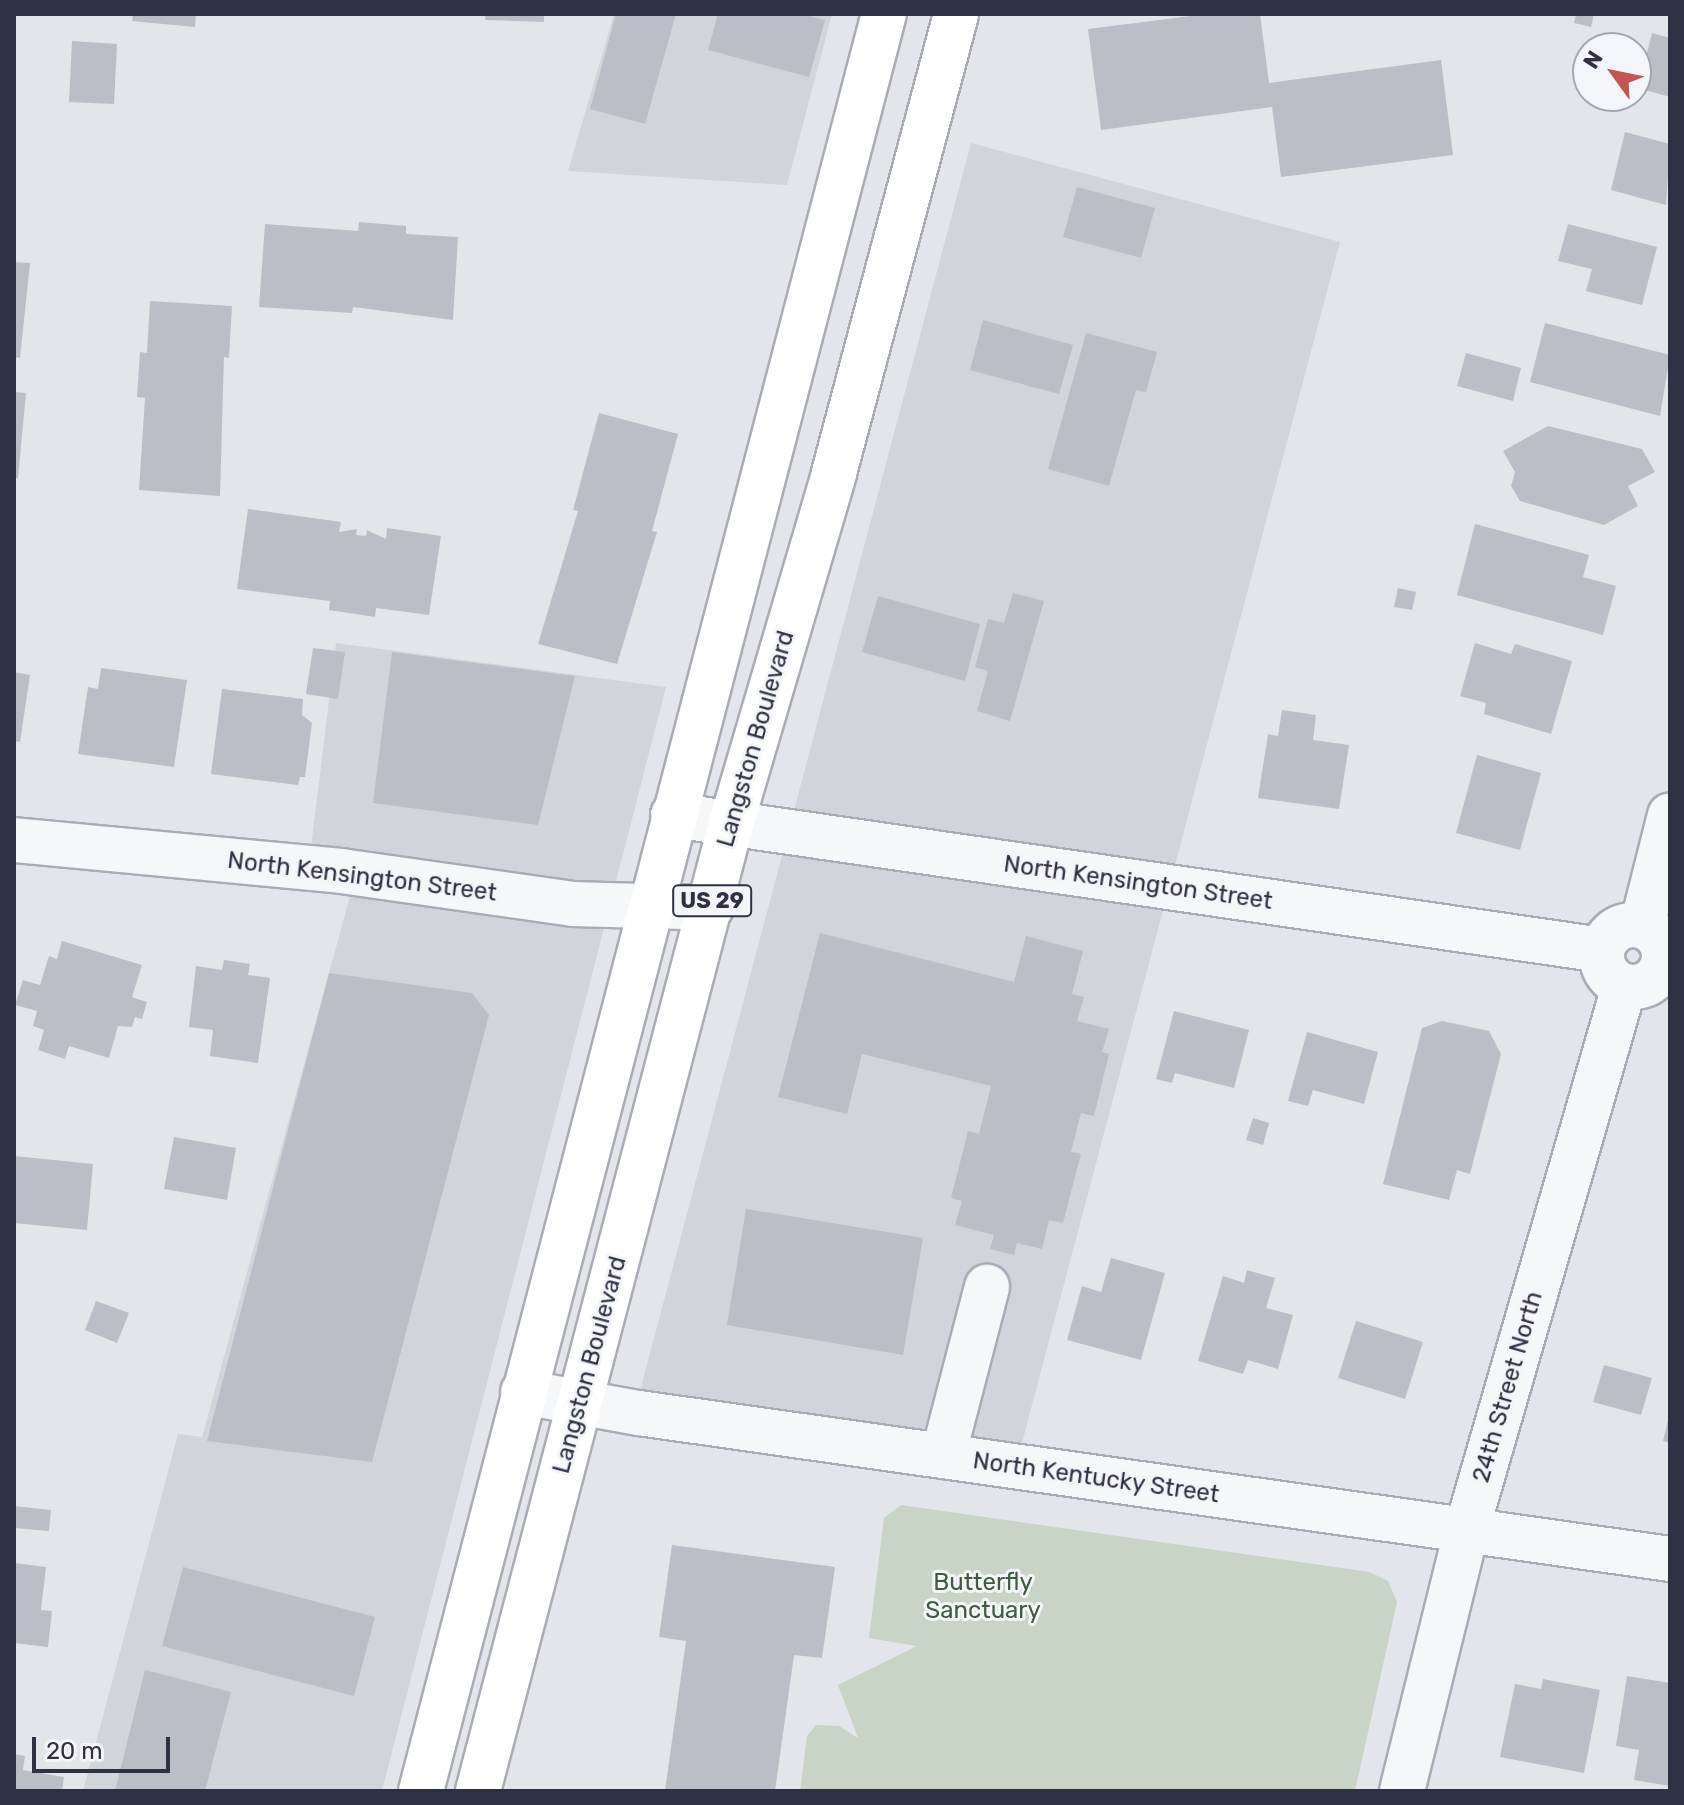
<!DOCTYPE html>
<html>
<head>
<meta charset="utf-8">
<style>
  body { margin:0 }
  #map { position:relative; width:1684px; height:1805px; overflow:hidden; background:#e4e5eb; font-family:Rubik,sans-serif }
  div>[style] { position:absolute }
  .built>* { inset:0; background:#d2d4dc }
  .green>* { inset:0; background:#c7d4c6 }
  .building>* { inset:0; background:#bbbec7 }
  .roads { filter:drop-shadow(2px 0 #a9abb5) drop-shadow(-2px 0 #a9abb5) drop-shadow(0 2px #a9abb5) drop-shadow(0 -2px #a9abb5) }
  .minor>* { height:44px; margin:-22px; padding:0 22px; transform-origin:22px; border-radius:22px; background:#f6f7f9 }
  .minor>.ring { margin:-22px; padding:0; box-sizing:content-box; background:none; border:44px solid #f6f7f9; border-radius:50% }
  .major>* { height:44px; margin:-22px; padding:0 22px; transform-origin:22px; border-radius:22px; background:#fff }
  span { translate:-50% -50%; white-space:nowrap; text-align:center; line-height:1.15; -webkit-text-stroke:6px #f3f5f8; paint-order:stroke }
  .shield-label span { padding:2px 6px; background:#f3f5f8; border:2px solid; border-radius:6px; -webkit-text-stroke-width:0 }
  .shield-label { font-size:22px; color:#2d3142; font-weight:700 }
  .street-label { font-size:24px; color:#2d3142 }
  .park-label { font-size:24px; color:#3c5c3b }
  .frame { position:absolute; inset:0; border:16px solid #2d3142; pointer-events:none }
  .north { position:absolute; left:1572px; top:32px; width:80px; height:80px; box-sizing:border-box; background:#f3f5f8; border:2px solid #a4a7af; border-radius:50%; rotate:303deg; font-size:22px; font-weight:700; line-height:32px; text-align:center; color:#2d3142 }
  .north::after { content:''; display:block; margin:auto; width:28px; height:36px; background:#c55454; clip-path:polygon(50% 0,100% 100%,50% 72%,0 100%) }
  .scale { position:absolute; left:32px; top:1737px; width:138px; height:36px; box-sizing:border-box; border:4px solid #2d3142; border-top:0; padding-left:10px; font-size:24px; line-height:28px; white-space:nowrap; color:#2d3142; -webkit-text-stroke:6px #f3f5f8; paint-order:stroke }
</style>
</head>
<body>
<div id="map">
  <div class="built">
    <i style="clip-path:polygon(614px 14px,832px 14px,787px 185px,568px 171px)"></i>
    <i style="clip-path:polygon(971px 143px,1340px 242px,1018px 1458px,636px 1406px)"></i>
    <i style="clip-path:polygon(336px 643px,666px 687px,382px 1791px,83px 1791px,178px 1434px,202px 1437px,355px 878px,308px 872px)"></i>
  </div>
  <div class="green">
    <i style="clip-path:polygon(901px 1505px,1370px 1572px,1388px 1581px,1397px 1602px,1355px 1791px,800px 1791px,807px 1736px,816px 1725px,839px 1726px,858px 1738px,838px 1685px,917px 1646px,869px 1638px,884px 1518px)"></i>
  </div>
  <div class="building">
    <i style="clip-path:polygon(133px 14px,196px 14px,195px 27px,132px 21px)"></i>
    <i style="clip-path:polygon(486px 14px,544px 14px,544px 22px,485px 20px)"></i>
    <i style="clip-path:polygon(616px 14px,676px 14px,645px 124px,590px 109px)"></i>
    <i style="clip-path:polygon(718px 14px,802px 14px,825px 20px,809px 77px,708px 50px)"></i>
    <i style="clip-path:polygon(1207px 14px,1260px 14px,1269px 83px,1441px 60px,1453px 155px,1281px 177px,1272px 107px,1101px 130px,1088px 29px)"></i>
    <i style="clip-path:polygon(1576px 14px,1594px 14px,1591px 27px,1574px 23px)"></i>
    <i style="clip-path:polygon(1652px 33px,1670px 38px,1670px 97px,1638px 88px)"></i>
    <i style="clip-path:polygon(72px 41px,117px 44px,114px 104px,69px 102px)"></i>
    <i style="clip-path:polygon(1625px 132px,1670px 144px,1666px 205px,1611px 190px)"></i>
    <i style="clip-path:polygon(1077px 187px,1155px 208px,1141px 258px,1063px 237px)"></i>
    <i style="clip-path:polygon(359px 222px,406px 226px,406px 234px,458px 237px,453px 320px,353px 307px,352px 313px,259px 307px,265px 224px,358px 231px)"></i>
    <i style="clip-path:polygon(1568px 224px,1657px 247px,1642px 305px,1586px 291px,1592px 269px,1558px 261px)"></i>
    <i style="clip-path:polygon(14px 262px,30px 263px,20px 358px,14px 357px)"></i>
    <i style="clip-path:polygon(150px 301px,232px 306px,229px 358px,224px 357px,220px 496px,139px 490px,145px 398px,137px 397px,140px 352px,147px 353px)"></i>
    <i style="clip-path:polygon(983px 320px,1073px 345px,1059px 394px,970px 370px)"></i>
    <i style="clip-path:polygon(1545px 323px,1670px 355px,1660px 416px,1530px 382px)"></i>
    <i style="clip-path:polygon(1086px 333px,1157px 352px,1146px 392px,1136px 390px,1109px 486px,1048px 469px)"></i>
    <i style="clip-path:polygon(1466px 353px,1521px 368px,1513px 401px,1457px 386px)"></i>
    <i style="clip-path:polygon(14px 392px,26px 393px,18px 478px,14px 478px)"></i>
    <i style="clip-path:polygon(599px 413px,678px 434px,652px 531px,657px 532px,617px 664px,538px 644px,578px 511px,573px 510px)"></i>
    <i style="clip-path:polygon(1548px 426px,1642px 449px,1655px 472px,1628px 486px,1638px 506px,1604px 525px,1520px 501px,1511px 486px,1515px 472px,1503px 451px)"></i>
    <i style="clip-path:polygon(248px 509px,341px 522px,339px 532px,357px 529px,356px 535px,366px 536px,367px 530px,386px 539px,387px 528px,441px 536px,429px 615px,376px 608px,375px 617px,329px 610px,330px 601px,237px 589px)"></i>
    <i style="clip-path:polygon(1475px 524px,1589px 555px,1583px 577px,1616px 586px,1603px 635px,1457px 595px)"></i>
    <i style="clip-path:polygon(1398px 588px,1416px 592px,1412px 610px,1394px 607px)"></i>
    <i style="clip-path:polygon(1013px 593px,1044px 601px,1010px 721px,977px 711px,988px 671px,975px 667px,988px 619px,1004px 623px)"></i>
    <i style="clip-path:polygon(878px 596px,980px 624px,965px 681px,862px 652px)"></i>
    <i style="clip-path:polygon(1475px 643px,1511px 654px,1515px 644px,1572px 661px,1551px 734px,1484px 714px,1486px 703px,1460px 696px)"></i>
    <i style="clip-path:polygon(313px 648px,345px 652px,338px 699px,306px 694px)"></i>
    <i style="clip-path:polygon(392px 652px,575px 676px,538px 825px,373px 803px)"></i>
    <i style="clip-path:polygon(101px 668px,187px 680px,174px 767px,78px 754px,88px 687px,98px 689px)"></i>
    <i style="clip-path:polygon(14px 672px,30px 675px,20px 742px,14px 741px)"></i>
    <i style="clip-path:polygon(222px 689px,303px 699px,302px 715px,312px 723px,305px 777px,300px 777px,298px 785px,211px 774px)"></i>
    <i style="clip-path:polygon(1282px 710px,1316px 715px,1313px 740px,1349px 745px,1339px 809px,1258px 798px,1268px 734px,1278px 736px)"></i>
    <i style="clip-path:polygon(1477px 755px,1541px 773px,1520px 850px,1456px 833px)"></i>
    <i style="clip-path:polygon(820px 933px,1014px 982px,1026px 936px,1083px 951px,1072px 994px,1084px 997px,1077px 1021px,1109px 1029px,1102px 1052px,1109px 1054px,1094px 1116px,1081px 1113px,1071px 1152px,1081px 1154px,1063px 1223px,1049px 1220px,1042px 1249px,1017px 1243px,1014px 1255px,990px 1249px,994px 1235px,955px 1225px,962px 1201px,951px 1198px,968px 1131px,979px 1134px,991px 1086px,862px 1054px,847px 1114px,778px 1097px)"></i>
    <i style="clip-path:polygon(62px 941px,142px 965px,132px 997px,147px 1002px,142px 1019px,135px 1017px,132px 1027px,118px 1026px,109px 1058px,69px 1046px,65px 1059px,38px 1050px,44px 1030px,33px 1026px,37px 1011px,15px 1005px,23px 980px,40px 985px,49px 956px,57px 959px)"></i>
    <i style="clip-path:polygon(224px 960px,250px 964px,248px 975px,270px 978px,258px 1063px,210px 1056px,213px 1030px,189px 1027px,196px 966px,222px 970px)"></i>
    <i style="clip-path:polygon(329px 973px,472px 993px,489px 1015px,372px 1462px,207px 1441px)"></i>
    <i style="clip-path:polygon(1174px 1011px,1249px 1030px,1234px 1088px,1175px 1073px,1172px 1083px,1156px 1079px)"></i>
    <i style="clip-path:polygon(1442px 1021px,1489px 1031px,1501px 1054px,1470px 1174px,1457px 1170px,1449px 1200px,1383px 1184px,1422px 1028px)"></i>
    <i style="clip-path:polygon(1307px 1032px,1378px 1052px,1364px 1104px,1313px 1090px,1308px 1106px,1288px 1101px)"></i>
    <i style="clip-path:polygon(1253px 1118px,1269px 1123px,1263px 1145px,1246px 1140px)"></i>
    <i style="clip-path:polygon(174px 1137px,236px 1148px,227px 1200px,164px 1189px)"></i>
    <i style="clip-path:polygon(14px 1156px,93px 1164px,87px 1230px,14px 1223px)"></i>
    <i style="clip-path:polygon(746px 1209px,923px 1238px,903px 1355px,727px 1325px)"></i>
    <i style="clip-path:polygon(1111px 1258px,1165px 1273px,1141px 1360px,1067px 1340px,1082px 1286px,1101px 1292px)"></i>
    <i style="clip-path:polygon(1247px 1270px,1275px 1278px,1266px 1308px,1293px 1315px,1278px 1369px,1248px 1360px,1243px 1374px,1198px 1361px,1223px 1276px,1244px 1283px)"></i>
    <i style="clip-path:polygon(96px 1301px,129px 1313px,117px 1343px,85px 1330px)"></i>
    <i style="clip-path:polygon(1356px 1321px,1423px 1342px,1405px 1399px,1338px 1378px)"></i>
    <i style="clip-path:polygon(1604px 1365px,1652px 1378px,1641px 1415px,1593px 1402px)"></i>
    <i style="clip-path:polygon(1669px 1416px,1670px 1416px,1670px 1443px,1663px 1441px)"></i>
    <i style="clip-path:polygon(14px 1506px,51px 1510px,49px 1531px,14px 1528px)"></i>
    <i style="clip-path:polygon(672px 1545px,835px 1567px,822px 1658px,794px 1655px,775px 1791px,665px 1791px,686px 1641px,659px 1637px)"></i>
    <i style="clip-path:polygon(14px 1563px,46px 1567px,41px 1610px,52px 1611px,48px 1647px,14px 1643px)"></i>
    <i style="clip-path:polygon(183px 1567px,375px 1617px,354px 1696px,162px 1646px)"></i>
    <i style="clip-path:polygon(145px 1670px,231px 1692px,205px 1791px,115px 1791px)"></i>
    <i style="clip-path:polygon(1627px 1676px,1670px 1683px,1670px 1786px,1634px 1780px,1639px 1750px,1616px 1746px)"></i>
    <i style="clip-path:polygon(1543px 1679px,1600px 1690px,1584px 1773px,1500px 1757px,1515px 1684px,1541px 1689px)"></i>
    <i style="clip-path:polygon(14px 1754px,25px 1756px,23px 1770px,64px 1777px,62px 1791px,14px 1791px)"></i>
  </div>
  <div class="roads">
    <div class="minor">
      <i style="left:673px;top:815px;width:939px;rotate:8.27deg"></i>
      <i style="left:14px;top:840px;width:328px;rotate:5.4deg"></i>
      <i style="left:341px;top:871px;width:233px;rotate:8.1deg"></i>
      <i style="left:572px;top:904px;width:139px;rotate:1.6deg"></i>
      <i class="ring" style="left:1602px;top:925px;width:18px;height:18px"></i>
      <i style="left:1642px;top:926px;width:114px;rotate:-75.8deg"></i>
      <i style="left:523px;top:1392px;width:118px;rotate:10.3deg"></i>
      <i style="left:639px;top:1413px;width:1041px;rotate:8.06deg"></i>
      <i style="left:943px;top:1456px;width:175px;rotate:-75.4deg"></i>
      <i style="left:1402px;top:1791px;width:267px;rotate:-76.1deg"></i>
      <i style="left:1466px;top:1532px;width:567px;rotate:-73.83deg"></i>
    </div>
    <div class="major">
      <i style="left:421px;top:1791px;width:1836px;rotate:-75.4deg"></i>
      <i style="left:478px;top:1791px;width:1000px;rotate:-75.34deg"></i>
      <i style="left:731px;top:824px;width:366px;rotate:-73.6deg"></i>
      <i style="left:834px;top:473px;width:475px;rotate:-75.1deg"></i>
    </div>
  </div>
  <div class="shield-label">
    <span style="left:712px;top:901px">US 29</span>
  </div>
  <div class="street-label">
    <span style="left:756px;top:739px;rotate:-74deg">Langston Boulevard</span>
    <span style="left:362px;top:877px;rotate:7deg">North Kensington Street</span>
    <span style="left:1138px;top:883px;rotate:8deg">North Kensington Street</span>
    <span style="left:590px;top:1365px;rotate:-75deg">Langston Boulevard</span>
    <span style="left:1508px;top:1387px;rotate:-74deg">24th Street North</span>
    <span style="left:1096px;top:1478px;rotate:8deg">North Kentucky Street</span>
  </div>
  <div class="park-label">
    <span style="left:983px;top:1597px">Butterfly<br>Sanctuary</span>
  </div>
  <div class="frame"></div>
  <div class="north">N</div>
  <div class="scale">20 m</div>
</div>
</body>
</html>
